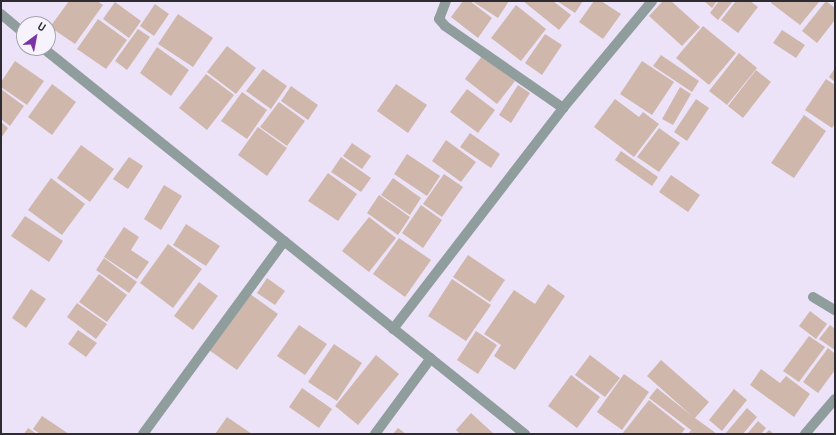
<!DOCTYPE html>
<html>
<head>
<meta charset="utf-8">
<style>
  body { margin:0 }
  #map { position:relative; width:836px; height:435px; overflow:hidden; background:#ede3f9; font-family:"PT Sans",sans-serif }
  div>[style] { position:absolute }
  .building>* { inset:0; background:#cfb7ac }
  .street>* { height:10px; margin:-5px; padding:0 5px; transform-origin:5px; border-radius:5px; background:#909d9d }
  span { translate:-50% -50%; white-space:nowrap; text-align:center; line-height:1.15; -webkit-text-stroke:3.5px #f7f3fc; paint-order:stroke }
  .frame { position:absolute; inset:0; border:2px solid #2e2b33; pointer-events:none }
  .north { position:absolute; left:16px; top:16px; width:40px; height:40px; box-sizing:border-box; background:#f7f3fc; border:1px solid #a7a3ac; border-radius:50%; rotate:32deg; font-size:11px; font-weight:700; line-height:16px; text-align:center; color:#2e2b33 }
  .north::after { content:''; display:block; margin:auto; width:14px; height:18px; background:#7c33a6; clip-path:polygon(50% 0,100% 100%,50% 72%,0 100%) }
</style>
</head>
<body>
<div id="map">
  <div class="building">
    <i style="clip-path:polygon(69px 1px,97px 1px,103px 5px,75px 44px,50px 27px)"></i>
    <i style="clip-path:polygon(463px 1px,470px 1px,492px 18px,478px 38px,451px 17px)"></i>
    <i style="clip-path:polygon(472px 1px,509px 1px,498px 18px)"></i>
    <i style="clip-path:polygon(523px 1px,553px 1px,571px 15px,559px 30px)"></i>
    <i style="clip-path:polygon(557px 1px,583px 1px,575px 13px)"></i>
    <i style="clip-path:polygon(594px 1px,601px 1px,621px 14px,603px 39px,579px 22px)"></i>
    <i style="clip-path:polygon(663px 1px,671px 1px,700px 27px,682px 46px,649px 16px)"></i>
    <i style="clip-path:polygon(704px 1px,717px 1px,712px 8px)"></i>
    <i style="clip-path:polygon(719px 1px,733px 1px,718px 20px,710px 13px)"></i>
    <i style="clip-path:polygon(736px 1px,750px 1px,758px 7px,738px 33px,721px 20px)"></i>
    <i style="clip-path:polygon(772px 1px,818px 1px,819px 2px,800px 25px,771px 3px)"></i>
    <i style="clip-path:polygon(826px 1px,835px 8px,835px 20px,817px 43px,802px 31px)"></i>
    <i style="clip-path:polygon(115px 2px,141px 21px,129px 38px,103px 19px)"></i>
    <i style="clip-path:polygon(155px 4px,169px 14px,154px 36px,140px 26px)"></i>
    <i style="clip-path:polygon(516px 5px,546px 29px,521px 61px,491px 38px)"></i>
    <i style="clip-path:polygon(178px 14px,213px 38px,193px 67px,158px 44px)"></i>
    <i style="clip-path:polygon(98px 19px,127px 40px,106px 69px,77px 49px)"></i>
    <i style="clip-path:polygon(703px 26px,736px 53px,709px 85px,676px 58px)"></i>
    <i style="clip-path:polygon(138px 29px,150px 37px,127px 70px,115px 61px)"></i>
    <i style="clip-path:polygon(782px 30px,805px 45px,796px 58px,773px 43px)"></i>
    <i style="clip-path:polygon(545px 34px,562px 45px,542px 75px,525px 63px)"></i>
    <i style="clip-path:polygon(227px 46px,256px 68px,236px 94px,207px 72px)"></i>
    <i style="clip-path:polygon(157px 47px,189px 70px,171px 96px,140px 73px)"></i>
    <i style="clip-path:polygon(739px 53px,757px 68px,727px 105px,709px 91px)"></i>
    <i style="clip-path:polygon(661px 55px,699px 81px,692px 92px,653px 66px)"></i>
    <i style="clip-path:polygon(482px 56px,515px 81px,497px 104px,465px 79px)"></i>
    <i style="clip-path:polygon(15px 61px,44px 81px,27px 105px,1px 87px,1px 82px)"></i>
    <i style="clip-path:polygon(642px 61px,674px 82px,652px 115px,620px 94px)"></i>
    <i style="clip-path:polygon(835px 68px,835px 82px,829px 77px)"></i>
    <i style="clip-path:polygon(263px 69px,287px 86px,271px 109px,246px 91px)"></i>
    <i style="clip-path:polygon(756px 70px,771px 82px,743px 118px,728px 106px)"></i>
    <i style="clip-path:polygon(206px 74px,234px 95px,207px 130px,179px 108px)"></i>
    <i style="clip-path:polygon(826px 79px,835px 85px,835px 124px,832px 128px,805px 110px)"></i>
    <i style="clip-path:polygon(52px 84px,76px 102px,52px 135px,28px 117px)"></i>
    <i style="clip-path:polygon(396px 84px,427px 105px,408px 133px,377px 111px)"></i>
    <i style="clip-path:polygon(518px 85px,530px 93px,511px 123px,499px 115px)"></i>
    <i style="clip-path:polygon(291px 86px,318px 105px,308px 120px,281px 101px)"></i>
    <i style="clip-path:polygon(680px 87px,691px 94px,673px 125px,662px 119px)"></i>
    <i style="clip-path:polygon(1px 89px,24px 106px,10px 126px,1px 119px)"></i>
    <i style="clip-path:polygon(467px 89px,495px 110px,478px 133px,450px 112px)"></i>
    <i style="clip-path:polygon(242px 92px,267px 110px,247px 139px,221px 121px)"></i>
    <i style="clip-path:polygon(615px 99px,639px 117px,643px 112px,659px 124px,634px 157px,594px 127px)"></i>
    <i style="clip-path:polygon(696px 99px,709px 108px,687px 141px,674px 132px)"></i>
    <i style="clip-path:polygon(279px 102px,305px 121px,287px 146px,260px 127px)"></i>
    <i style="clip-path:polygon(804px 115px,826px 131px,794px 178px,771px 163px)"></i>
    <i style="clip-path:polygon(1px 122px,8px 128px,1px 138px)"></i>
    <i style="clip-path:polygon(258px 127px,287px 148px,267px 176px,238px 155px)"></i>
    <i style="clip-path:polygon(659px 128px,680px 143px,659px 172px,637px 157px)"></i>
    <i style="clip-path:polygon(470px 133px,500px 154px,491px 168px,460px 147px)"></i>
    <i style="clip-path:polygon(446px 140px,476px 162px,461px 182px,432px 161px)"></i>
    <i style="clip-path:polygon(352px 143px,371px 156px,362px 169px,343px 156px)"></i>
    <i style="clip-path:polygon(81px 145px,114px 169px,90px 202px,57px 178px)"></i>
    <i style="clip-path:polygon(621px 151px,658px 177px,652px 186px,615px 160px)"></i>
    <i style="clip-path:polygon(407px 154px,440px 176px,427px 196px,394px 174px)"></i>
    <i style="clip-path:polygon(129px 157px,143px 166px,128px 189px,113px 179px)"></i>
    <i style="clip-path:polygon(341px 157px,371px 178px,361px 192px,331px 172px)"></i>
    <i style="clip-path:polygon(328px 173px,357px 194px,338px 221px,308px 201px)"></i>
    <i style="clip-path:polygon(444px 174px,463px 187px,442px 217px,423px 204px)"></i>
    <i style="clip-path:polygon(671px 175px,700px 195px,688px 212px,659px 192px)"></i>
    <i style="clip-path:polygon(51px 178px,85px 204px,62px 235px,28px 210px)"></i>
    <i style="clip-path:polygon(393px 178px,421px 198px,410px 215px,381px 195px)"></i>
    <i style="clip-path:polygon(164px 185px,182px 196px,161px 230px,144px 219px)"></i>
    <i style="clip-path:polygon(379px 195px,410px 217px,398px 235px,367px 213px)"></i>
    <i style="clip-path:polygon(421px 205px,442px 220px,423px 248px,402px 233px)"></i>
    <i style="clip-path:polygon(25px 216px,63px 241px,49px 262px,11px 236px)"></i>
    <i style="clip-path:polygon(369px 217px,396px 238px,369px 272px,342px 251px)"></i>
    <i style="clip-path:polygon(186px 224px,220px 246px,206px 266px,173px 245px)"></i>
    <i style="clip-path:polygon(124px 227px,139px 237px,131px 250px,149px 262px,137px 279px,104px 257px)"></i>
    <i style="clip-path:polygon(399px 238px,431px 260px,405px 297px,373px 274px)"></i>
    <i style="clip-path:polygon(168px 244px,202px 269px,173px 308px,140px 283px)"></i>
    <i style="clip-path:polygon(468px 255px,505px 280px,490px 302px,453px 277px)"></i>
    <i style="clip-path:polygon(104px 258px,137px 282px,129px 293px,96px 270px)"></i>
    <i style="clip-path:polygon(99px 274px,127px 295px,107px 322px,79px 302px)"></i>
    <i style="clip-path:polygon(267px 278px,285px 291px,275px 305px,257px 293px)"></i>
    <i style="clip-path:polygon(452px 279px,491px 305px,466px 341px,428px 316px)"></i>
    <i style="clip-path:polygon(199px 282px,218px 296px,193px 330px,174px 316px)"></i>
    <i style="clip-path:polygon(548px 284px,565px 296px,515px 370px,494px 356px,501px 345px,484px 334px,514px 290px,535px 304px)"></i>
    <i style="clip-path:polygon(31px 289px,46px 299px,26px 328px,12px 318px)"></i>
    <i style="clip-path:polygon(250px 294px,278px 314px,237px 370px,209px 350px)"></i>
    <i style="clip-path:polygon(77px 303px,107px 324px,96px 339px,67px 317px)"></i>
    <i style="clip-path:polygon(810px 311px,827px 324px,816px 339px,799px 326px)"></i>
    <i style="clip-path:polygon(299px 325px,327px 344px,305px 375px,277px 356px)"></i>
    <i style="clip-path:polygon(830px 325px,835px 329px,835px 350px,819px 339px)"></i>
    <i style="clip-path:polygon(78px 330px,97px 343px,86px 357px,68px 344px)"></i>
    <i style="clip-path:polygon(476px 331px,497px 345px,478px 374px,457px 360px)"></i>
    <i style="clip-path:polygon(809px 336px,825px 347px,799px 382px,783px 371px)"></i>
    <i style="clip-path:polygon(334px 344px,362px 363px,337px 401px,308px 382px)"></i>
    <i style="clip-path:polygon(828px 348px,835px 354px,835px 370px,818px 393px,803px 382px)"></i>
    <i style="clip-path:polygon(376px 355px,399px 374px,358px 425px,335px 406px)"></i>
    <i style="clip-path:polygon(590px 355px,620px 378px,605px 397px,575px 375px)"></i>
    <i style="clip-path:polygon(661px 360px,709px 402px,695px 418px,717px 434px,688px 434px,691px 430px,649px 398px,657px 388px,692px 416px,647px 376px)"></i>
    <i style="clip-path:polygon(761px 369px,780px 383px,786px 376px,810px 394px,794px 417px,750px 385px)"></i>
    <i style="clip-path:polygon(624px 374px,649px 392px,622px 430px,597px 412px)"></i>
    <i style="clip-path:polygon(571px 375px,600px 397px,577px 428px,548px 406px)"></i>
    <i style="clip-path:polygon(302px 388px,332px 409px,319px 428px,289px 407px)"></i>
    <i style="clip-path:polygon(734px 389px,747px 400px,722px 431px,709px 420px)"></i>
    <i style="clip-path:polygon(649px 400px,685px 429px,681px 434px,622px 434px)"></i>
    <i style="clip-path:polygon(747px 408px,757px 417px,743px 434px,725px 434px)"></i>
    <i style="clip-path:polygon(471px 413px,494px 434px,460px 434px,456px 430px)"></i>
    <i style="clip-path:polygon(42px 416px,69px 434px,40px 434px,33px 429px)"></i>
    <i style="clip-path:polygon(227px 417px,252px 434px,215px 434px)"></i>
    <i style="clip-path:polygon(758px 421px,766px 428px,761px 434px,747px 434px)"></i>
    <i style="clip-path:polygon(28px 428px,37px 434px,24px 434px)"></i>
    <i style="clip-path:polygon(398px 428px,406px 434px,393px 434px)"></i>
    <i style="clip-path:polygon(769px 430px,774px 434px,765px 434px)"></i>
  </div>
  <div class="street">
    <i style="left:446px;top:1px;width:19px;rotate:111deg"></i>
    <i style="left:439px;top:19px;width:9px;rotate:49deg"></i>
    <i style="left:445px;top:26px;width:144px;rotate:34.8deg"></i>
    <i style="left:1px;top:14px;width:30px;rotate:40deg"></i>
    <i style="left:43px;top:48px;width:618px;rotate:38.69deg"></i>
    <i style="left:813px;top:297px;width:26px;rotate:31deg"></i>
    <i style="left:393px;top:329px;width:279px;rotate:-52.4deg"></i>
    <i style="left:563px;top:108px;width:139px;rotate:-50.2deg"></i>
    <i style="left:143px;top:434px;width:239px;rotate:-53.8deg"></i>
    <i style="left:375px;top:434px;width:94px;rotate:-53.6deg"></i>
    <i style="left:805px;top:434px;width:46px;rotate:-49.4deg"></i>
  </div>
  <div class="frame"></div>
  <div class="north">U</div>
</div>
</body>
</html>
